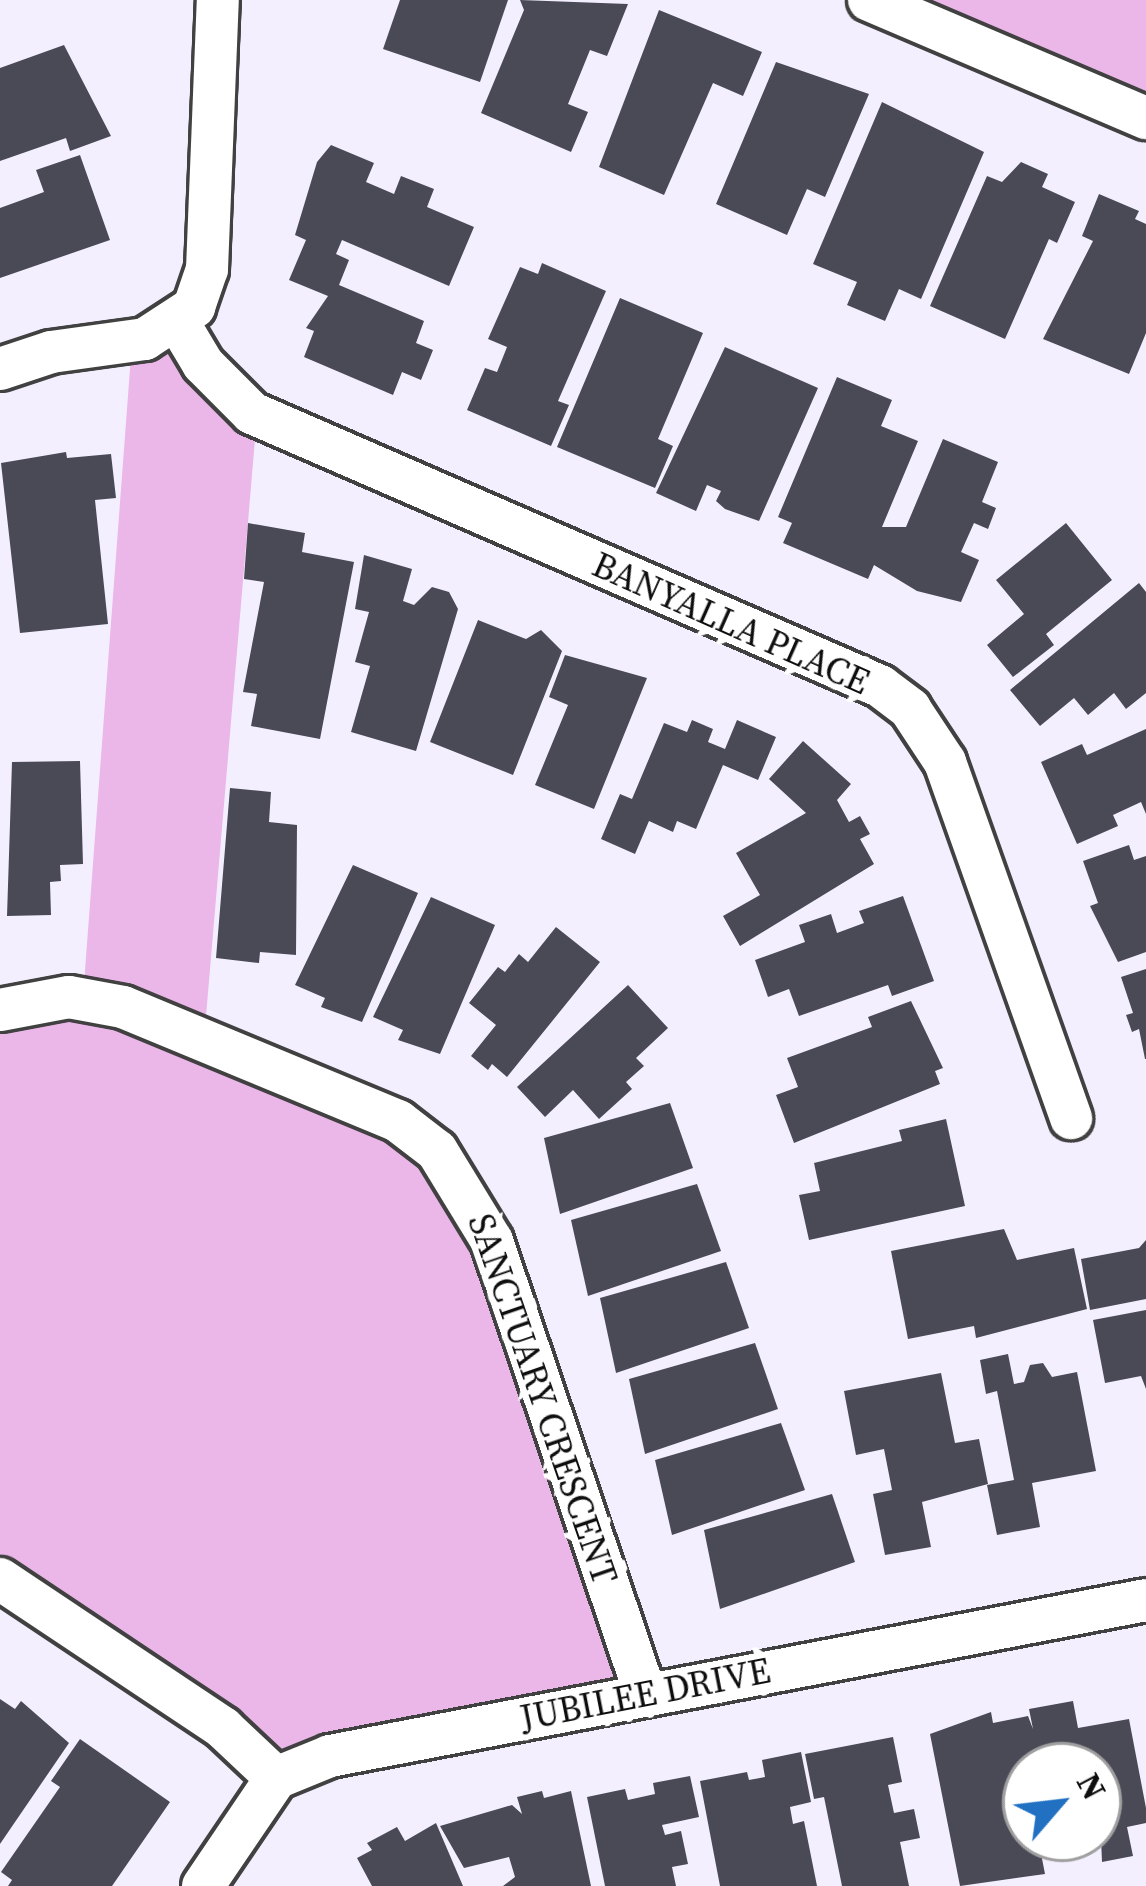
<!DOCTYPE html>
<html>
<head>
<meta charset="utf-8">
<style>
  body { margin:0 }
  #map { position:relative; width:1146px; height:1886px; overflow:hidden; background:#f4efff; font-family:"Source Serif 4",serif }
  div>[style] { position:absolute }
  .green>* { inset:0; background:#ebb7e9 }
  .building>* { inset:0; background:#4a4a57 }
  .roads { filter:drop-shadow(3px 0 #414141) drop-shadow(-3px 0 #414141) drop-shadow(0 3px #414141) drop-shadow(0 -3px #414141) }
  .minor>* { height:42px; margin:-21px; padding:0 21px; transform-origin:21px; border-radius:21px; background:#fff }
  span { translate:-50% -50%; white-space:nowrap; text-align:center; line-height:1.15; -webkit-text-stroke:12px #fff; paint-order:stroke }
  .street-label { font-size:36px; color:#0e0e0e }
  .north { position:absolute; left:1002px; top:1742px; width:120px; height:120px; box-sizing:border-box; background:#fff; border:3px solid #9f9f9f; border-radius:50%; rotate:62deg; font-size:33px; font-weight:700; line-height:48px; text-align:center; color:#0e0e0e }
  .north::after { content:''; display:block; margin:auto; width:42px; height:54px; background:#2170c2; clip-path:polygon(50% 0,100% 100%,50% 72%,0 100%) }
</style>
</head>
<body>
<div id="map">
  <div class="green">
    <i style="clip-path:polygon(869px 0,1146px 0,1146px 118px)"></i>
    <i style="clip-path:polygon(163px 332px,257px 416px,204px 1040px,437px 1151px,645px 1694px,276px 1778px,0 1579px,0 1010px,83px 997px,132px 342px)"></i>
  </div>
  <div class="building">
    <i style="clip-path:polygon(400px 0,508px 0,480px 82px,383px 49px)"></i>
    <i style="clip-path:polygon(520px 0,628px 4px,607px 56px,590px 50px,568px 104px,588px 112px,571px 152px,481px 113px,524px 10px)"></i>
    <i style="clip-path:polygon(659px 10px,762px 52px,743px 96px,713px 83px,664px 195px,599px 167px)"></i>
    <i style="clip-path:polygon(64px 45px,111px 136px,70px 151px,66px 138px,0 161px,0 68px)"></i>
    <i style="clip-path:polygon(776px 62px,869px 94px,825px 197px,807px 189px,787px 235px,716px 204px)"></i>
    <i style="clip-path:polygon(882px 102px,984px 152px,921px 299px,899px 289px,885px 321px,847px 305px,857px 282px,813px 264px)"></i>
    <i style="clip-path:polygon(331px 145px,374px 163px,366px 182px,394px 194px,401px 176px,434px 189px,427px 207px,474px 227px,449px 286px,342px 240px,336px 254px,349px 260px,339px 285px,424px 321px,416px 343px,433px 350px,421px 380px,402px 372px,393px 395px,304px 357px,314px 331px,306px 328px,328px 296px,289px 280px,306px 240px,295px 235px,317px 162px)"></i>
    <i style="clip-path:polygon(80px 155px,110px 240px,0 278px,0 208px,44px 192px,36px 170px)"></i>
    <i style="clip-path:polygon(1021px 162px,1048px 174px,1042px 187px,1075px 202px,1057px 243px,1049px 239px,1005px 339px,930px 306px,987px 176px,1002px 182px)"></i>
    <i style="clip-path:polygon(1099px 194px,1139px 211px,1135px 219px,1146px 224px,1146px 333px,1129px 374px,1043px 339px,1093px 241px,1082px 236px)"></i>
    <i style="clip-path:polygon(542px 263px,606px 291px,558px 401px,569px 405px,551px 446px,467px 410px,485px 368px,497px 372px,507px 347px,488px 339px,520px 267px,538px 274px)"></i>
    <i style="clip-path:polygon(620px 298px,703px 333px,658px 439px,673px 446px,655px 488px,557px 447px)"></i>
    <i style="clip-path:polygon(725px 347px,818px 388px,759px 521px,725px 509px,716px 501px,721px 491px,707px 485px,696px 511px,656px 493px)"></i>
    <i style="clip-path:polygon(837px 377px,892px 400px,881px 426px,918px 441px,882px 527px,906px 527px,943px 439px,998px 462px,982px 502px,996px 508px,988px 529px,974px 523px,961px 552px,979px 560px,961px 602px,917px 591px,874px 565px,868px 579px,783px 543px,792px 523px,778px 517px)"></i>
    <i style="clip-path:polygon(66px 452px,67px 458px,111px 454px,116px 498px,95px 500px,108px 624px,20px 633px,1px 463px)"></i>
    <i style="clip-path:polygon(248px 523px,305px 533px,302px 552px,354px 562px,320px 739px,251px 726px,257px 694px,243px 692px,264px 582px,244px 579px)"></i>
    <i style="clip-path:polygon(1066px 523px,1112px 580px,1046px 634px,1054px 645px,1013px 677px,987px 645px,1024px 614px,996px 580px)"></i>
    <i style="clip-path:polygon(364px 555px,412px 569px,403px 601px,414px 605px,432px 587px,449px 592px,458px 609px,416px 751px,351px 732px,370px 666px,355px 662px,369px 612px,355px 609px)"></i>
    <i style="clip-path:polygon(1139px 583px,1146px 592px,1146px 693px,1126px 709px,1114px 693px,1088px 715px,1074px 698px,1040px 726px,1010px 690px)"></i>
    <i style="clip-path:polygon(478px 620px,526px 639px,541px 630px,562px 651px,513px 775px,430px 742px)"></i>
    <i style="clip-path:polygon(565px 655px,647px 678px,594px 809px,535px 785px,568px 705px,549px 697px)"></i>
    <i style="clip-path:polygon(692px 720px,713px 729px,708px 742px,725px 749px,737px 720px,776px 737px,758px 780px,723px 765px,696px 829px,677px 821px,673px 832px,649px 821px,635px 854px,601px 839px,620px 794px,632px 799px,664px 723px,687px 732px)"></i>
    <i style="clip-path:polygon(1146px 729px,1146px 814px,1141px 802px,1113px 815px,1118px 826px,1077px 844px,1041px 762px,1082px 744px,1087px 755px)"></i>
    <i style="clip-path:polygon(803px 741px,851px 784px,837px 800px,849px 822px,860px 816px,870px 834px,860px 839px,874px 864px,740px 946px,723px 916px,760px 895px,736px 853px,806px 813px,769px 779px)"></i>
    <i style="clip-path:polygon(80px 761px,83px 864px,60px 865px,61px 881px,50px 882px,51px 915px,7px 916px,12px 762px)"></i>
    <i style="clip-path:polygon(230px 788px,271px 792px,269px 822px,297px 825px,296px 955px,260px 952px,259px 963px,216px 958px)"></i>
    <i style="clip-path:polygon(1129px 845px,1134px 860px,1146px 856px,1146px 952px,1118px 962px,1090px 906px,1098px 903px,1083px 861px)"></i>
    <i style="clip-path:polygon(353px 865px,418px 893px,362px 1022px,321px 1007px,325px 998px,295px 985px)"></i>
    <i style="clip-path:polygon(903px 896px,934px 981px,892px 996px,888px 985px,799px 1016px,789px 989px,768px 997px,755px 960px,805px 942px,799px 925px,831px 914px,837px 933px,864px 923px,859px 911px)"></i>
    <i style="clip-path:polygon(431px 897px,495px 925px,440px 1054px,398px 1040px,403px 1030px,373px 1017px)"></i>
    <i style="clip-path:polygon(556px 927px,600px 962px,507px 1077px,492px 1064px,488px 1070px,471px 1056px,496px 1025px,469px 1003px,498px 967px,505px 972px,519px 954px,528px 962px)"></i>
    <i style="clip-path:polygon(1146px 969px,1146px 1059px,1145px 1059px,1139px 1029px,1132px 1032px,1126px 1015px,1133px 1013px,1121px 977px)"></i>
    <i style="clip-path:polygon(628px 985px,668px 1028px,636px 1058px,644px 1066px,626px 1082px,632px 1089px,599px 1119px,573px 1090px,545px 1117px,517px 1087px)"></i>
    <i style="clip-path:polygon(911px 1001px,943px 1068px,935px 1071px,940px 1084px,794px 1143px,776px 1095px,798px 1087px,787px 1058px,872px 1027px,868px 1017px)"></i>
    <i style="clip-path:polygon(670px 1103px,693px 1168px,560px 1214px,544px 1138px)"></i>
    <i style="clip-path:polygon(946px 1119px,965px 1206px,809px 1240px,799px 1195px,820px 1191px,814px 1163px,902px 1141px,899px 1130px)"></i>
    <i style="clip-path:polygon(697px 1184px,721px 1251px,588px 1296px,571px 1220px)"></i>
    <i style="clip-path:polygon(1004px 1229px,1017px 1260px,1074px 1248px,1087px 1309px,976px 1338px,974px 1326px,908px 1339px,891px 1251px)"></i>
    <i style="clip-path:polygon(1146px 1240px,1146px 1299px,1090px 1310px,1081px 1259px,1139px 1248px)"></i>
    <i style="clip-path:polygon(726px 1262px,749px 1328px,616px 1373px,600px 1298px)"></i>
    <i style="clip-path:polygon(1146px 1310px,1146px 1389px,1141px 1376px,1105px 1383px,1093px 1320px)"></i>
    <i style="clip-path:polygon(755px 1343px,778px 1409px,645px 1454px,629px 1379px)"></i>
    <i style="clip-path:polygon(1008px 1354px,1014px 1384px,1024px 1382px,1030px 1365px,1043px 1363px,1052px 1377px,1077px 1372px,1096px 1471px,1032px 1483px,1040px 1527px,997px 1535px,987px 1485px,1014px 1480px,997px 1391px,986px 1394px,980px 1360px)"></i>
    <i style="clip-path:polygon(941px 1373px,955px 1443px,979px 1439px,988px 1484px,922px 1502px,931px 1547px,885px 1555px,873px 1494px,892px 1490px,884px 1449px,856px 1455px,844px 1391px)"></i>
    <i style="clip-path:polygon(781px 1423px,805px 1490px,672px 1535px,655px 1460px)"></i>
    <i style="clip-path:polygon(832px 1494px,855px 1562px,720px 1609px,704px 1530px)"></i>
    <i style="clip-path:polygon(0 1699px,15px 1709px,21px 1701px,69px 1743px,0 1844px)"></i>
    <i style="clip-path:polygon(1073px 1701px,1078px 1728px,1129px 1719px,1146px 1808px,1146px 1823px,1127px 1827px,1133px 1856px,1102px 1862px,1098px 1766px,1060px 1766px,1057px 1750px,1024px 1762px,1026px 1838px,1038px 1838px,1045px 1874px,960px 1886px,930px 1734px,991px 1712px,993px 1723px,1028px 1716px,1033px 1729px,1029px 1709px)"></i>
    <i style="clip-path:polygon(893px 1737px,902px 1782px,888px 1785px,894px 1813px,914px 1809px,920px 1838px,900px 1842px,909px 1886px,842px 1886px,824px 1797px,814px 1799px,805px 1754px)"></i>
    <i style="clip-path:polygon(80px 1739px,170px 1802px,112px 1886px,8px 1886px,12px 1880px,1px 1872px,60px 1787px,51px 1781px)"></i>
    <i style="clip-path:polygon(801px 1752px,811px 1802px,790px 1807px,793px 1824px,804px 1821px,817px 1886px,720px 1886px,700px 1781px,747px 1772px,749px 1780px,765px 1777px,762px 1760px)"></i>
    <i style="clip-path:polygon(690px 1776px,699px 1817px,662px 1825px,665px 1835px,681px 1831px,688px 1864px,672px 1867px,676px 1886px,605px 1886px,587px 1797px,625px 1789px,628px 1800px,655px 1794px,653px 1783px)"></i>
    <i style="clip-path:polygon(542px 1791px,544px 1798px,571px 1791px,591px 1886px,503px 1886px,515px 1877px,509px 1857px,464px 1868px,440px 1826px,512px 1805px,522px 1814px,517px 1797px)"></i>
    <i style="clip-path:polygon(436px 1823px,463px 1886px,372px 1886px,357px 1858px,372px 1850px,367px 1843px,397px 1827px,405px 1841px)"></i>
  </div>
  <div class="roads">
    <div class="minor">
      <i style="left:869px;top:0;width:301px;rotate:23.1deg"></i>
      <i style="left:178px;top:322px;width:49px;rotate:59.2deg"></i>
      <i style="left:203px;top:364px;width:69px;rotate:45deg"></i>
      <i style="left:252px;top:413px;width:685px;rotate:23.5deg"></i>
      <i style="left:880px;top:686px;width:38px;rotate:37deg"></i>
      <i style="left:910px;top:709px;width:64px;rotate:56.6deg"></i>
      <i style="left:945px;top:762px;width:378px;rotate:70.5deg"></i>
      <i style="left:0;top:369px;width:54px;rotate:-18.4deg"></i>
      <i style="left:51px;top:352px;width:95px;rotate:-7.9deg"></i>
      <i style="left:145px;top:339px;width:59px;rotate:-33.1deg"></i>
      <i style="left:194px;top:307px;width:40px;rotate:-71.1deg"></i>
      <i style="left:207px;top:269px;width:269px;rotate:-87.7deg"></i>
      <i style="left:0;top:1010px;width:70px;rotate:-10.7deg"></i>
      <i style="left:69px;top:997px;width:55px;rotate:10.5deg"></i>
      <i style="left:123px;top:1007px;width:298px;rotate:22.5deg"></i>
      <i style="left:398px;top:1121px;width:49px;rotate:37.6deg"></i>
      <i style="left:437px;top:1151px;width:105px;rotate:58.6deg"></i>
      <i style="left:492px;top:1241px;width:478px;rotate:71.3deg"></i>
      <i style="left:0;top:1579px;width:268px;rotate:33.7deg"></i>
      <i style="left:223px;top:1728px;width:73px;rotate:43.3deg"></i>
      <i style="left:203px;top:1886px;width:130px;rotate:-55.9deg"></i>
      <i style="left:276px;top:1778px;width:58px;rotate:-22.2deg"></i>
      <i style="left:330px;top:1756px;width:831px;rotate:-10.82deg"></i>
    </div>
  </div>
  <div class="street-label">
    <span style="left:731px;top:623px;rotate:24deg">BANYALLA PLACE</span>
    <span style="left:543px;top:1399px;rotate:71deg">SANCTUARY CRESCENT</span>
    <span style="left:645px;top:1694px;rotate:-11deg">JUBILEE DRIVE</span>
  </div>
  <div class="north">N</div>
</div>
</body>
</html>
